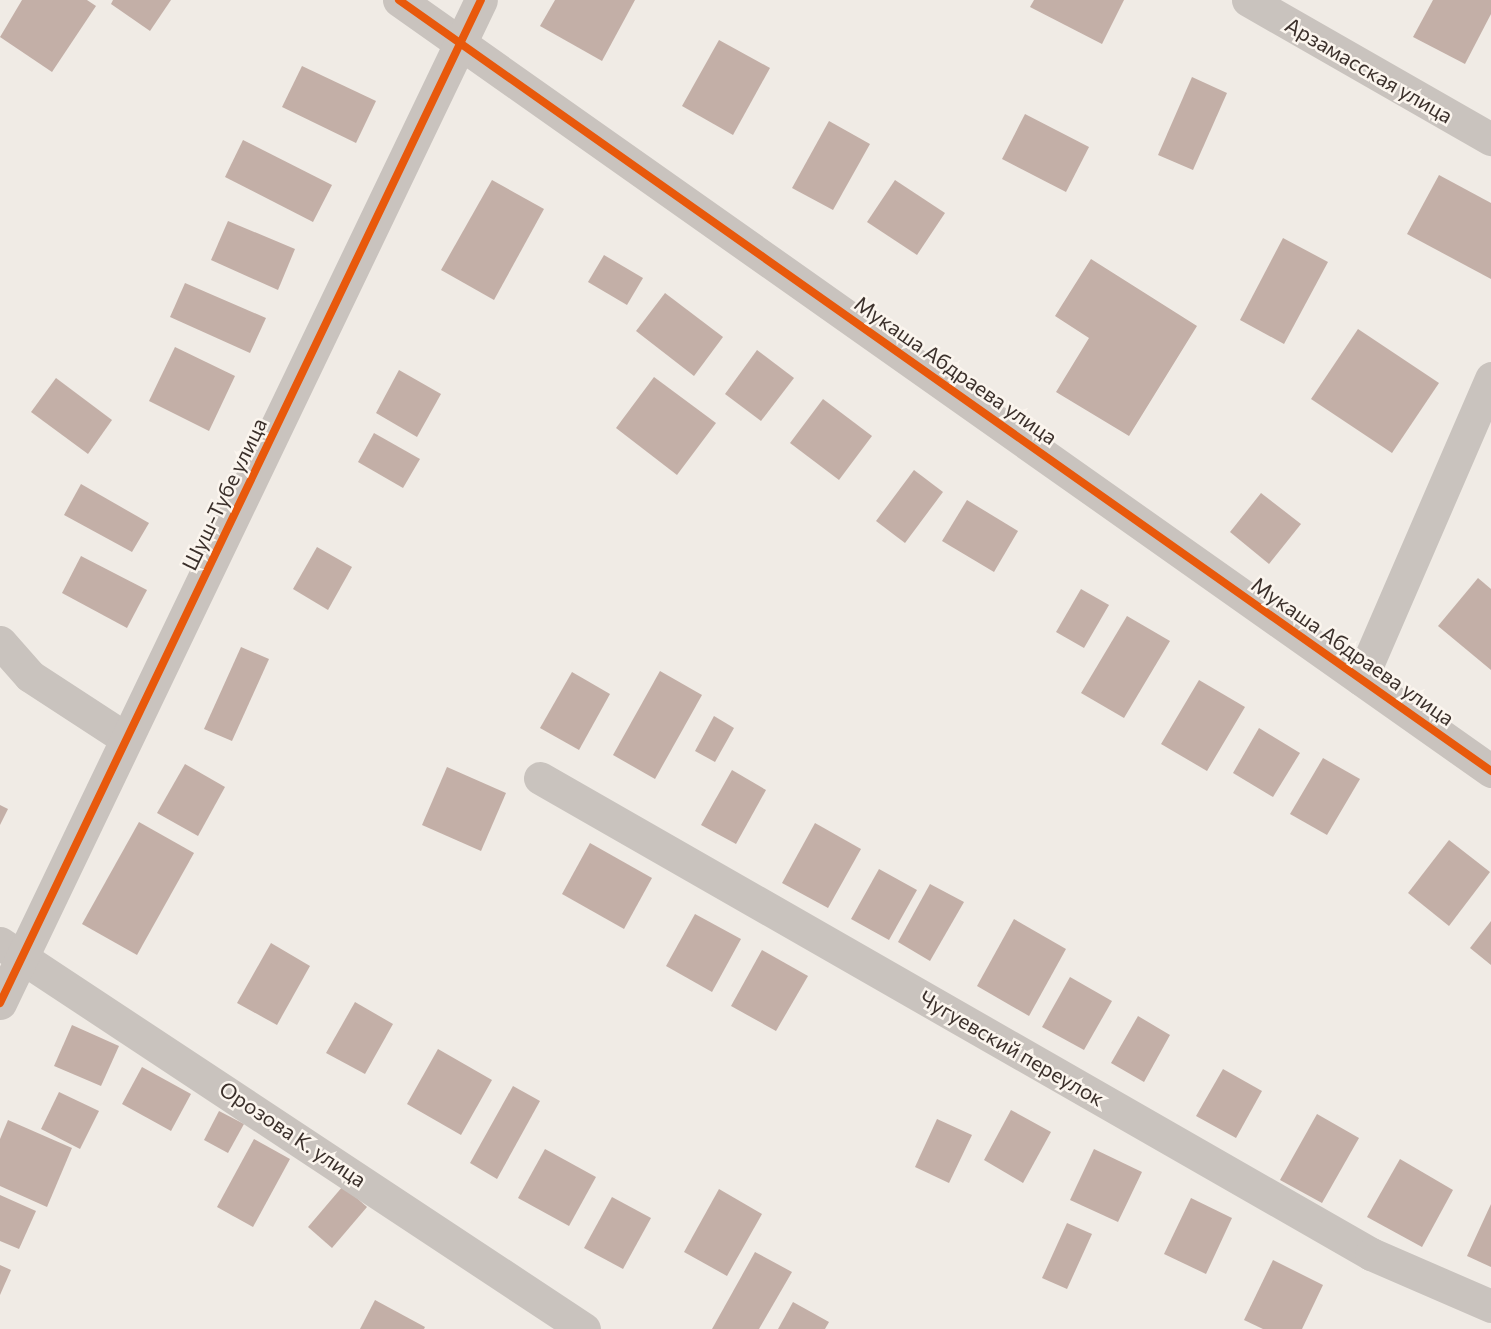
<!DOCTYPE html>
<html>
<head>
<meta charset="utf-8">
<style>
  body { margin:0 }
  #map { position:relative; width:1491px; height:1329px; overflow:hidden; background:#f0ebe5; font-family:Commissioner,sans-serif }
  div>[style] { position:absolute }
  .building>* { inset:0; background:#c3afa7 }
  .minor>* { height:33px; margin:-16.5px; padding:0 16.5px; transform-origin:16.5px; border-radius:16.5px; background:#c9c3be }
  .cycleway>* { height:8px; margin:-4px; padding:0 4px; transform-origin:4px; border-radius:4px; background:#e8590c }
  span { translate:-50% -50%; white-space:nowrap; text-align:center; line-height:1.15; -webkit-text-stroke:5px #fbf5ee; paint-order:stroke }
  .street-label { font-size:21px; color:#3b302b }
</style>
</head>
<body>
<div id="map">
  <div class="building">
    <i style="clip-path:polygon(22px 0,87px 0,96px 6px,52px 72px,0 37px)"></i>
    <i style="clip-path:polygon(113px 0,171px 0,150px 31px,111px 4px)"></i>
    <i style="clip-path:polygon(555px 0,635px 0,602px 61px,540px 26px)"></i>
    <i style="clip-path:polygon(1034px 0,1124px 0,1102px 44px,1030px 7px)"></i>
    <i style="clip-path:polygon(1433px 0,1491px 0,1491px 14px,1465px 64px,1413px 37px)"></i>
    <i style="clip-path:polygon(719px 40px,770px 68px,733px 135px,682px 106px)"></i>
    <i style="clip-path:polygon(302px 66px,376px 101px,356px 143px,282px 107px)"></i>
    <i style="clip-path:polygon(1192px 77px,1227px 93px,1193px 170px,1158px 155px)"></i>
    <i style="clip-path:polygon(1025px 114px,1089px 147px,1066px 192px,1002px 159px)"></i>
    <i style="clip-path:polygon(829px 121px,870px 144px,833px 210px,792px 188px)"></i>
    <i style="clip-path:polygon(243px 140px,332px 185px,313px 222px,225px 177px)"></i>
    <i style="clip-path:polygon(1439px 175px,1491px 203px,1491px 279px,1407px 234px)"></i>
    <i style="clip-path:polygon(492px 180px,544px 209px,494px 300px,441px 270px)"></i>
    <i style="clip-path:polygon(895px 180px,945px 213px,917px 255px,867px 222px)"></i>
    <i style="clip-path:polygon(228px 221px,295px 249px,278px 290px,211px 260px)"></i>
    <i style="clip-path:polygon(1283px 238px,1328px 262px,1284px 344px,1240px 320px)"></i>
    <i style="clip-path:polygon(604px 255px,643px 278px,627px 305px,588px 282px)"></i>
    <i style="clip-path:polygon(1091px 259px,1197px 326px,1129px 436px,1056px 392px,1089px 338px,1055px 316px)"></i>
    <i style="clip-path:polygon(185px 283px,266px 318px,250px 353px,170px 317px)"></i>
    <i style="clip-path:polygon(665px 293px,723px 337px,694px 376px,636px 331px)"></i>
    <i style="clip-path:polygon(1358px 329px,1439px 383px,1392px 453px,1311px 399px)"></i>
    <i style="clip-path:polygon(175px 347px,235px 376px,209px 431px,149px 401px)"></i>
    <i style="clip-path:polygon(757px 350px,794px 378px,761px 421px,725px 394px)"></i>
    <i style="clip-path:polygon(399px 370px,441px 394px,417px 437px,376px 413px)"></i>
    <i style="clip-path:polygon(654px 377px,716px 423px,677px 475px,616px 428px)"></i>
    <i style="clip-path:polygon(56px 378px,112px 420px,88px 454px,31px 412px)"></i>
    <i style="clip-path:polygon(823px 399px,872px 436px,839px 480px,790px 443px)"></i>
    <i style="clip-path:polygon(374px 433px,420px 459px,403px 488px,358px 462px)"></i>
    <i style="clip-path:polygon(914px 470px,943px 492px,905px 543px,876px 521px)"></i>
    <i style="clip-path:polygon(81px 484px,149px 523px,132px 552px,64px 515px)"></i>
    <i style="clip-path:polygon(1261px 493px,1301px 524px,1269px 564px,1230px 532px)"></i>
    <i style="clip-path:polygon(967px 500px,1018px 531px,994px 572px,942px 541px)"></i>
    <i style="clip-path:polygon(317px 547px,352px 567px,328px 610px,293px 589px)"></i>
    <i style="clip-path:polygon(81px 556px,147px 590px,127px 628px,62px 593px)"></i>
    <i style="clip-path:polygon(1478px 578px,1491px 589px,1491px 670px,1438px 626px)"></i>
    <i style="clip-path:polygon(1081px 589px,1109px 605px,1084px 648px,1056px 632px)"></i>
    <i style="clip-path:polygon(1127px 616px,1170px 641px,1124px 718px,1081px 693px)"></i>
    <i style="clip-path:polygon(241px 647px,269px 659px,232px 741px,204px 729px)"></i>
    <i style="clip-path:polygon(660px 671px,702px 695px,655px 779px,613px 755px)"></i>
    <i style="clip-path:polygon(572px 672px,610px 694px,579px 750px,540px 728px)"></i>
    <i style="clip-path:polygon(1199px 680px,1245px 707px,1207px 771px,1161px 744px)"></i>
    <i style="clip-path:polygon(714px 716px,734px 728px,715px 762px,695px 751px)"></i>
    <i style="clip-path:polygon(1259px 728px,1300px 753px,1273px 797px,1233px 773px)"></i>
    <i style="clip-path:polygon(1323px 758px,1360px 779px,1327px 835px,1290px 814px)"></i>
    <i style="clip-path:polygon(185px 764px,225px 787px,198px 836px,157px 813px)"></i>
    <i style="clip-path:polygon(447px 767px,506px 793px,481px 851px,422px 825px)"></i>
    <i style="clip-path:polygon(732px 770px,766px 790px,736px 844px,701px 825px)"></i>
    <i style="clip-path:polygon(0 805px,8px 809px,0 825px)"></i>
    <i style="clip-path:polygon(139px 822px,194px 853px,137px 955px,82px 924px)"></i>
    <i style="clip-path:polygon(815px 823px,861px 849px,828px 908px,782px 883px)"></i>
    <i style="clip-path:polygon(1449px 840px,1490px 872px,1449px 926px,1408px 893px)"></i>
    <i style="clip-path:polygon(590px 843px,652px 878px,624px 929px,562px 894px)"></i>
    <i style="clip-path:polygon(879px 869px,917px 890px,889px 940px,851px 919px)"></i>
    <i style="clip-path:polygon(930px 884px,964px 902px,930px 961px,898px 942px)"></i>
    <i style="clip-path:polygon(695px 914px,741px 939px,712px 992px,666px 966px)"></i>
    <i style="clip-path:polygon(1014px 919px,1066px 949px,1029px 1016px,977px 986px)"></i>
    <i style="clip-path:polygon(1491px 921px,1491px 965px,1470px 948px)"></i>
    <i style="clip-path:polygon(271px 943px,310px 966px,277px 1025px,237px 1003px)"></i>
    <i style="clip-path:polygon(762px 950px,808px 976px,776px 1031px,731px 1006px)"></i>
    <i style="clip-path:polygon(1070px 977px,1112px 1001px,1084px 1050px,1042px 1027px)"></i>
    <i style="clip-path:polygon(355px 1002px,393px 1024px,365px 1074px,326px 1053px)"></i>
    <i style="clip-path:polygon(1138px 1016px,1170px 1035px,1144px 1082px,1111px 1063px)"></i>
    <i style="clip-path:polygon(72px 1025px,119px 1046px,101px 1086px,54px 1066px)"></i>
    <i style="clip-path:polygon(438px 1049px,492px 1080px,461px 1135px,407px 1104px)"></i>
    <i style="clip-path:polygon(142px 1067px,191px 1094px,171px 1131px,122px 1104px)"></i>
    <i style="clip-path:polygon(1223px 1069px,1262px 1091px,1236px 1138px,1196px 1116px)"></i>
    <i style="clip-path:polygon(513px 1086px,540px 1101px,497px 1179px,470px 1163px)"></i>
    <i style="clip-path:polygon(59px 1092px,99px 1111px,80px 1149px,41px 1129px)"></i>
    <i style="clip-path:polygon(1011px 1110px,1051px 1132px,1023px 1183px,984px 1160px)"></i>
    <i style="clip-path:polygon(219px 1111px,244px 1124px,228px 1153px,204px 1140px)"></i>
    <i style="clip-path:polygon(1317px 1114px,1359px 1138px,1322px 1203px,1280px 1180px)"></i>
    <i style="clip-path:polygon(937px 1119px,972px 1135px,949px 1183px,915px 1167px)"></i>
    <i style="clip-path:polygon(8px 1120px,72px 1148px,47px 1207px,0 1186px,0 1139px)"></i>
    <i style="clip-path:polygon(254px 1139px,290px 1159px,253px 1227px,217px 1207px)"></i>
    <i style="clip-path:polygon(545px 1149px,596px 1177px,569px 1226px,518px 1198px)"></i>
    <i style="clip-path:polygon(1094px 1149px,1142px 1172px,1118px 1222px,1070px 1200px)"></i>
    <i style="clip-path:polygon(1400px 1159px,1453px 1190px,1422px 1247px,1367px 1217px)"></i>
    <i style="clip-path:polygon(343px 1186px,367px 1207px,332px 1248px,308px 1227px)"></i>
    <i style="clip-path:polygon(719px 1189px,762px 1214px,727px 1276px,684px 1252px)"></i>
    <i style="clip-path:polygon(0 1195px,36px 1211px,19px 1249px,0 1241px)"></i>
    <i style="clip-path:polygon(612px 1197px,651px 1218px,623px 1269px,584px 1248px)"></i>
    <i style="clip-path:polygon(1191px 1198px,1232px 1218px,1206px 1274px,1164px 1254px)"></i>
    <i style="clip-path:polygon(1491px 1204px,1491px 1267px,1467px 1256px)"></i>
    <i style="clip-path:polygon(1067px 1223px,1092px 1234px,1067px 1289px,1042px 1278px)"></i>
    <i style="clip-path:polygon(755px 1252px,792px 1272px,759px 1329px,712px 1329px)"></i>
    <i style="clip-path:polygon(1273px 1260px,1323px 1285px,1302px 1329px,1263px 1329px,1244px 1320px)"></i>
    <i style="clip-path:polygon(0 1265px,11px 1270px,0 1295px)"></i>
    <i style="clip-path:polygon(375px 1300px,425px 1327px,424px 1329px,360px 1329px)"></i>
    <i style="clip-path:polygon(793px 1302px,829px 1322px,825px 1329px,778px 1329px)"></i>
  </div>
  <div class="minor">
    <i style="left:399px;top:0;width:1337px;rotate:35.22deg"></i>
    <i style="left:1248px;top:0;width:280px;rotate:29.8deg"></i>
    <i style="left:0;top:642px;width:45px;rotate:48.6deg"></i>
    <i style="left:30px;top:676px;width:113px;rotate:33.1deg"></i>
    <i style="left:1361px;top:679px;width:328px;rotate:-66.6deg"></i>
    <i style="left:540px;top:778px;width:958px;rotate:29.8deg"></i>
    <i style="left:1371px;top:1254px;width:131px;rotate:23.4deg"></i>
    <i style="left:0;top:943px;width:700px;rotate:33.46deg"></i>
    <i style="left:0;top:1003px;width:1112px;rotate:-64.38deg"></i>
  </div>
  <div class="cycleway">
    <i style="left:399px;top:0;width:1337px;rotate:35.22deg"></i>
    <i style="left:0;top:1003px;width:1112px;rotate:-64.38deg"></i>
  </div>
  <div class="street-label">
    <span style="left:1369px;top:70px;rotate:30deg">Арзамасская улица</span>
    <span style="left:956px;top:370px;rotate:35deg">Мукаша Абдраева улица</span>
    <span style="left:224px;top:494px;rotate:-64deg">Шуш-Тубе улица</span>
    <span style="left:1353px;top:651px;rotate:35deg">Мукаша Абдраева улица</span>
    <span style="left:1012px;top:1048px;rotate:30deg">Чугуевский переулок</span>
    <span style="left:293px;top:1134px;rotate:34deg">Орозова К. улица</span>
  </div>
</div>
</body>
</html>
